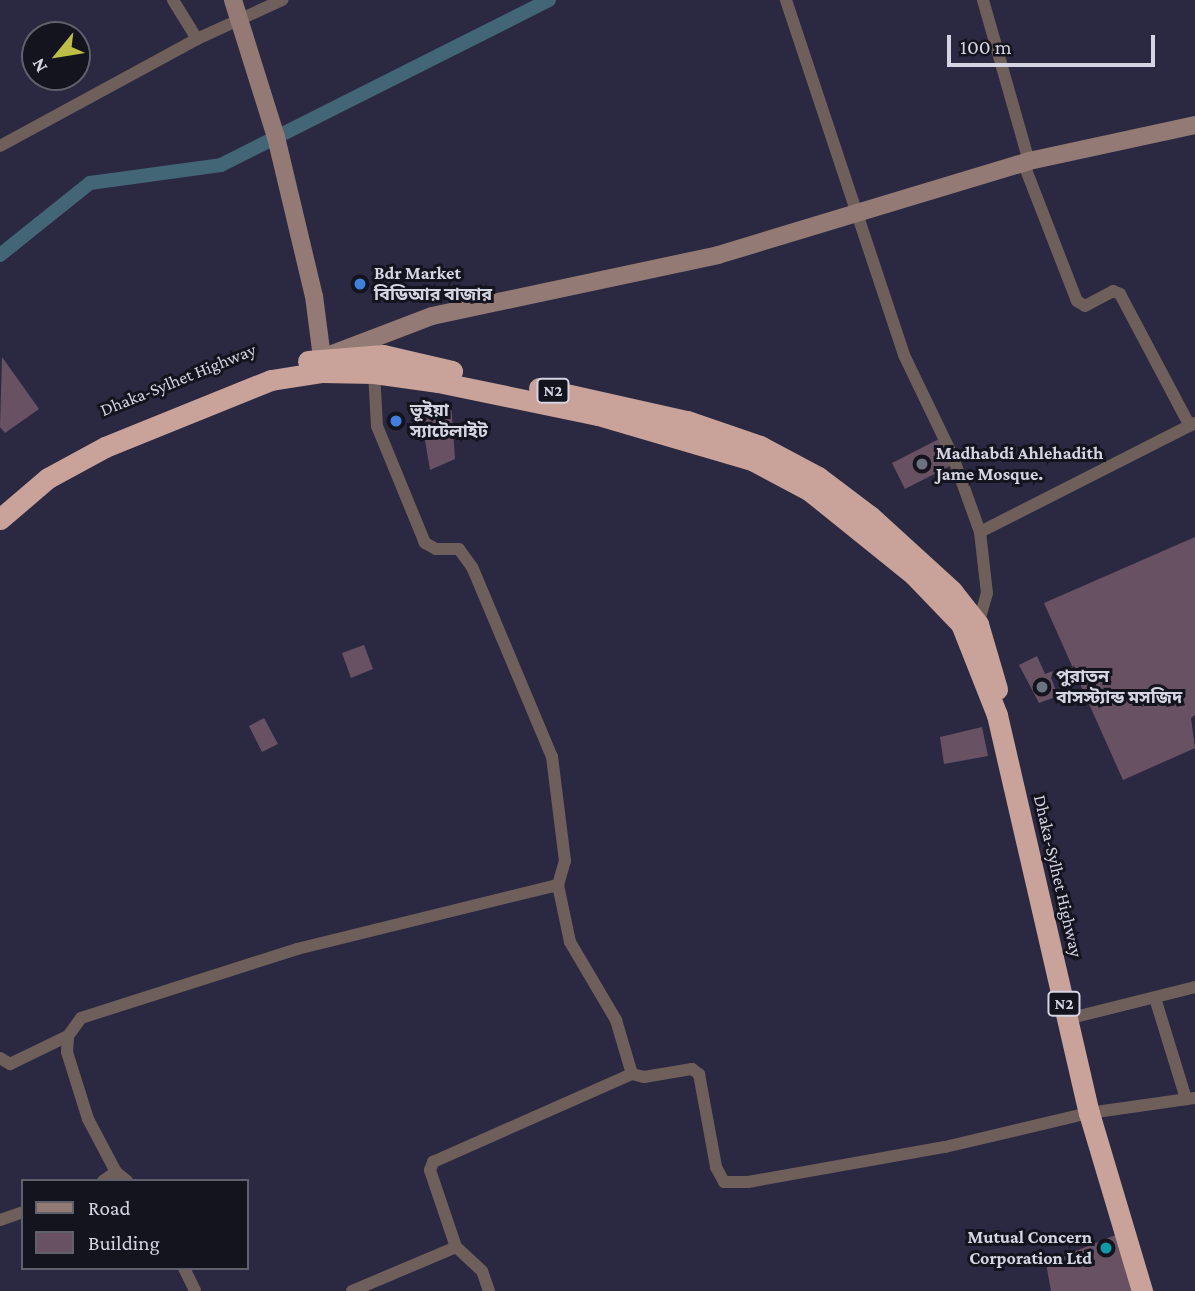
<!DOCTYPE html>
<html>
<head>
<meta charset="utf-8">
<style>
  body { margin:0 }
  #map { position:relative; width:1195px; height:1291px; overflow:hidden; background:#2b2941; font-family:"Crimson Pro","Noto Sans Bengali",serif }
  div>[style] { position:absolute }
  .canal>* { height:14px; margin:-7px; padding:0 7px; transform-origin:7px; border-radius:7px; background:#436676 }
  .building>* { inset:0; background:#695164 }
  .street>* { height:12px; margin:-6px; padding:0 6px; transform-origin:6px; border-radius:6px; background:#6f5f5b }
  .secondary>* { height:18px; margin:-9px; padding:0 9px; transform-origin:9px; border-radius:9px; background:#937a74 }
  .highway>* { height:21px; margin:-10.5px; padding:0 10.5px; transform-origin:10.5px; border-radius:10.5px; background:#c9a399 }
  .dots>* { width:19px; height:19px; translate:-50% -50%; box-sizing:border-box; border:4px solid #14141e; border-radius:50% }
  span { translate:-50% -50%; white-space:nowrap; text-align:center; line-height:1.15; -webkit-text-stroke:6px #14141e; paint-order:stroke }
  .shield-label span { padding:2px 5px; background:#14141e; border:2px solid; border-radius:5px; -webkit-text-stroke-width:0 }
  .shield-label { font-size:16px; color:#d4d4e3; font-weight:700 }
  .poi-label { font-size:18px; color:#d4d4e3; font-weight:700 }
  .left { translate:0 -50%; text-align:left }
  .right { translate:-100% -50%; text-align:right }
  .street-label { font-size:18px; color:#d4d4e3 }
  .legend { position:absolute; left:21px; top:1179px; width:228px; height:91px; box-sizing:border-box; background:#14141e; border:2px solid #61616d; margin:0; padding:9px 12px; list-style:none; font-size:21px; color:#d4d4e3 }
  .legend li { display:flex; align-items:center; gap:14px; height:35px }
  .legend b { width:35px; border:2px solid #61616d }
  .north { position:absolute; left:21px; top:21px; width:70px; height:70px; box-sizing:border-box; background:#14141e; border:2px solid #61616d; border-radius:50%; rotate:240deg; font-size:19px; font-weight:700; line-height:28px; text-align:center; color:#d4d4e3 }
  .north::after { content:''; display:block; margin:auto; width:24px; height:32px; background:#bcbf44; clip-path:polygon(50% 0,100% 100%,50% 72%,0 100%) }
  .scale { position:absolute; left:947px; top:35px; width:208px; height:32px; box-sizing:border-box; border:4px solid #d4d4e3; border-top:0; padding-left:9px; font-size:21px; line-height:24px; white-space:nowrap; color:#d4d4e3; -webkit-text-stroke:5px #14141e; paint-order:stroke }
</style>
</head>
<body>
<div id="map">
  <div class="canal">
    <i style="left:0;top:255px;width:115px;rotate:-38.7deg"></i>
    <i style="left:90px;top:183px;width:132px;rotate:-7.8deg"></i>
    <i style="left:221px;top:165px;width:367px;rotate:-26.7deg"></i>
  </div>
  <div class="building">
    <i style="clip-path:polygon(2px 357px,39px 409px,5px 433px,0 427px)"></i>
    <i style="clip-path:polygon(442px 402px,451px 403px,455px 459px,430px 470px,419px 404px)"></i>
    <i style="clip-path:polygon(939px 439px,952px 465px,905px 489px,892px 463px)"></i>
    <i style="clip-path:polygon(1195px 537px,1195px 715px,1191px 718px,1195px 748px,1123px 780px,1044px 603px)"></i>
    <i style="clip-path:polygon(364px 645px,373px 669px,351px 678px,342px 653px)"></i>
    <i style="clip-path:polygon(1037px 656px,1045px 674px,1053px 671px,1051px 678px,1058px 696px,1039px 703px,1019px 665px)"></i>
    <i style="clip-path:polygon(264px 718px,278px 744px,262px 752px,249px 726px)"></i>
    <i style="clip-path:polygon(982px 727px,988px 756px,944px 764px,940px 737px)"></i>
    <i style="clip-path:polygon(1123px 1232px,1139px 1291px,1051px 1291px,1046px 1263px)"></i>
  </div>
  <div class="street">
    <i style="left:173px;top:0;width:46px;rotate:58.4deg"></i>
    <i style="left:786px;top:0;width:374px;rotate:71.6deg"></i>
    <i style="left:904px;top:355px;width:113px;rotate:64.3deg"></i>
    <i style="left:953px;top:457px;width:80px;rotate:70.2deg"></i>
    <i style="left:980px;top:532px;width:61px;rotate:83.5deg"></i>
    <i style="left:987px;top:593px;width:32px;rotate:106deg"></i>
    <i style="left:983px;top:0;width:167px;rotate:74.1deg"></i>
    <i style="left:0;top:146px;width:224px;rotate:-28.5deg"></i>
    <i style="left:197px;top:39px;width:94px;rotate:-24.6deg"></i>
    <i style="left:1023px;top:162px;width:149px;rotate:68.8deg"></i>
    <i style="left:1077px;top:301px;width:9px;rotate:32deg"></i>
    <i style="left:1085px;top:306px;width:32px;rotate:-28deg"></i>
    <i style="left:1113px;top:291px;width:8px;rotate:23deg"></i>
    <i style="left:1120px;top:294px;width:149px;rotate:62.1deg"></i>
    <i style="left:980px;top:532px;width:241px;rotate:-26.9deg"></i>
    <i style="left:558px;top:885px;width:58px;rotate:78.1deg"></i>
    <i style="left:570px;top:942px;width:91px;rotate:59.5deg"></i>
    <i style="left:616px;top:1020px;width:56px;rotate:73.5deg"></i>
    <i style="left:1155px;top:998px;width:106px;rotate:72.9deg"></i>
    <i style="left:1067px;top:1019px;width:132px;rotate:-14deg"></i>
    <i style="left:0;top:1058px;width:12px;rotate:31deg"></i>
    <i style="left:10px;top:1064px;width:64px;rotate:-25.8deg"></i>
    <i style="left:103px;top:1181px;width:16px;rotate:-35deg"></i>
    <i style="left:127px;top:1181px;width:14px;rotate:-141deg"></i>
    <i style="left:116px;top:1172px;width:60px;rotate:-117.8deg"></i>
    <i style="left:88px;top:1119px;width:70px;rotate:-107.4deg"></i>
    <i style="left:67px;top:1052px;width:16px;rotate:-86deg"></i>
    <i style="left:68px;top:1036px;width:22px;rotate:-54deg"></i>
    <i style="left:81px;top:1018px;width:227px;rotate:-17.7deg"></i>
    <i style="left:297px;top:949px;width:269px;rotate:-13.8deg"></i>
    <i style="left:558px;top:885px;width:25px;rotate:-74deg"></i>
    <i style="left:565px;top:861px;width:105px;rotate:-97.1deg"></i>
    <i style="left:552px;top:757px;width:206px;rotate:-112.8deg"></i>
    <i style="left:472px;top:567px;width:22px;rotate:-126deg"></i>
    <i style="left:459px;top:549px;width:23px;rotate:180deg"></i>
    <i style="left:436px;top:549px;width:13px;rotate:-151deg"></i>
    <i style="left:425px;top:543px;width:126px;rotate:-112.3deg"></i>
    <i style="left:377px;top:426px;width:53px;rotate:-93.2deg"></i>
    <i style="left:0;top:1220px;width:24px;rotate:-19deg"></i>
    <i style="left:184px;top:1268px;width:25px;rotate:64deg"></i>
    <i style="left:352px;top:1291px;width:113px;rotate:-22.9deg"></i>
    <i style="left:489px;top:1291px;width:21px;rotate:-109deg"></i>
    <i style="left:482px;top:1271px;width:35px;rotate:-137deg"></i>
    <i style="left:456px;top:1247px;width:81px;rotate:-108.7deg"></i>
    <i style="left:430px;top:1170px;width:9px;rotate:-69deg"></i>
    <i style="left:433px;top:1162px;width:218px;rotate:-23.9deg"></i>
    <i style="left:632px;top:1074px;width:12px;rotate:14deg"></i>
    <i style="left:644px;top:1077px;width:49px;rotate:-9.5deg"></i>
    <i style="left:692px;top:1069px;width:9px;rotate:36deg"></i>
    <i style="left:699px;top:1074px;width:95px;rotate:79.6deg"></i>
    <i style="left:716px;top:1167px;width:17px;rotate:62deg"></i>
    <i style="left:724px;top:1182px;width:24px"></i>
    <i style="left:748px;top:1182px;width:200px;rotate:-10.1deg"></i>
    <i style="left:945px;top:1147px;width:148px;rotate:-13.3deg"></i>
    <i style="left:1089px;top:1113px;width:107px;rotate:-8.1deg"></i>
  </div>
  <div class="secondary">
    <i style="left:233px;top:0;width:144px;rotate:72.6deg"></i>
    <i style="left:276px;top:137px;width:163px;rotate:76.6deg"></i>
    <i style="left:314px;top:296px;width:63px;rotate:82.6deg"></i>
    <i style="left:322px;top:358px;width:118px;rotate:-20.9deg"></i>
    <i style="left:432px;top:316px;width:292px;rotate:-12deg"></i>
    <i style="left:718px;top:255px;width:325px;rotate:-16.8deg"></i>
    <i style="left:1029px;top:161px;width:170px;rotate:-12.2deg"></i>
  </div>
  <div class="highway">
    <i style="left:308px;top:361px;width:75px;rotate:-4.6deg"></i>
    <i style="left:383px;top:355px;width:71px;rotate:13.1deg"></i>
    <i style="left:539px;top:388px;width:152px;rotate:12.6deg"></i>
    <i style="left:687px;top:421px;width:77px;rotate:18.9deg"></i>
    <i style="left:760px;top:446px;width:66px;rotate:28.1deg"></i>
    <i style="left:818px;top:477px;width:65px;rotate:36.9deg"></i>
    <i style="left:870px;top:516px;width:111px;rotate:42.4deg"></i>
    <i style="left:952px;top:591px;width:42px;rotate:51.8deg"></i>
    <i style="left:978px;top:624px;width:68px;rotate:73.7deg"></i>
    <i style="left:0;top:519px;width:63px;rotate:-40.5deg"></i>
    <i style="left:48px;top:478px;width:65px;rotate:-28.5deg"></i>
    <i style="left:105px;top:447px;width:179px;rotate:-22deg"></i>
    <i style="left:271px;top:380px;width:52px;rotate:-8.9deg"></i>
    <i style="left:322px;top:372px;width:52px;rotate:1.1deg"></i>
    <i style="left:374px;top:373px;width:65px;rotate:8deg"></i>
    <i style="left:438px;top:382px;width:163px;rotate:11.7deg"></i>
    <i style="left:598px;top:415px;width:160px;rotate:16.3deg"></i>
    <i style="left:752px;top:460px;width:66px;rotate:28.1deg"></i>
    <i style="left:810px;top:491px;width:134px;rotate:38.9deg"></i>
    <i style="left:914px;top:575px;width:68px;rotate:46.2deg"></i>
    <i style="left:961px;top:624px;width:98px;rotate:68.4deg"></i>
    <i style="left:997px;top:715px;width:408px;rotate:77deg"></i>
    <i style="left:1089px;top:1113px;width:186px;rotate:73.4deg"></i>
  </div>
  <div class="dots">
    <i style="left:360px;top:284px;background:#3f7fe0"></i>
    <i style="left:396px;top:421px;background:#3f7fe0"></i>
    <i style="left:922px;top:464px;background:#6b7280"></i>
    <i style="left:1042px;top:687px;background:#6b7280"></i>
    <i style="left:1106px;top:1248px;background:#0f9aa8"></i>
  </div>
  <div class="shield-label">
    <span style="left:553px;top:391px">N2</span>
    <span style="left:1064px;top:1004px">N2</span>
  </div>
  <div class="poi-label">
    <span class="left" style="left:374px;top:284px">Bdr Market<br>বিডিআর বাজার</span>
    <span class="left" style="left:410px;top:421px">ভূইয়া<br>স্যাটেলাইট</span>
    <span class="left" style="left:936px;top:464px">Madhabdi Ahlehadith<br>Jame Mosque.</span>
    <span class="left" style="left:1056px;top:687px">পুরাতন<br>বাসস্ট্যান্ড মসজিদ</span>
    <span class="right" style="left:1092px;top:1248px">Mutual Concern<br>Corporation Ltd</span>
  </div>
  <div class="street-label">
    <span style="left:178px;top:380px;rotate:-22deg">Dhaka-Sylhet Highway</span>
    <span style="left:1058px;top:876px;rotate:77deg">Dhaka-Sylhet Highway</span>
  </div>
  <ul class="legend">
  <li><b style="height:9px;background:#937a74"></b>Road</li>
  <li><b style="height:19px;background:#695164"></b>Building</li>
  </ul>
  <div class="north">N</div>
  <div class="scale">100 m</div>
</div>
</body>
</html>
